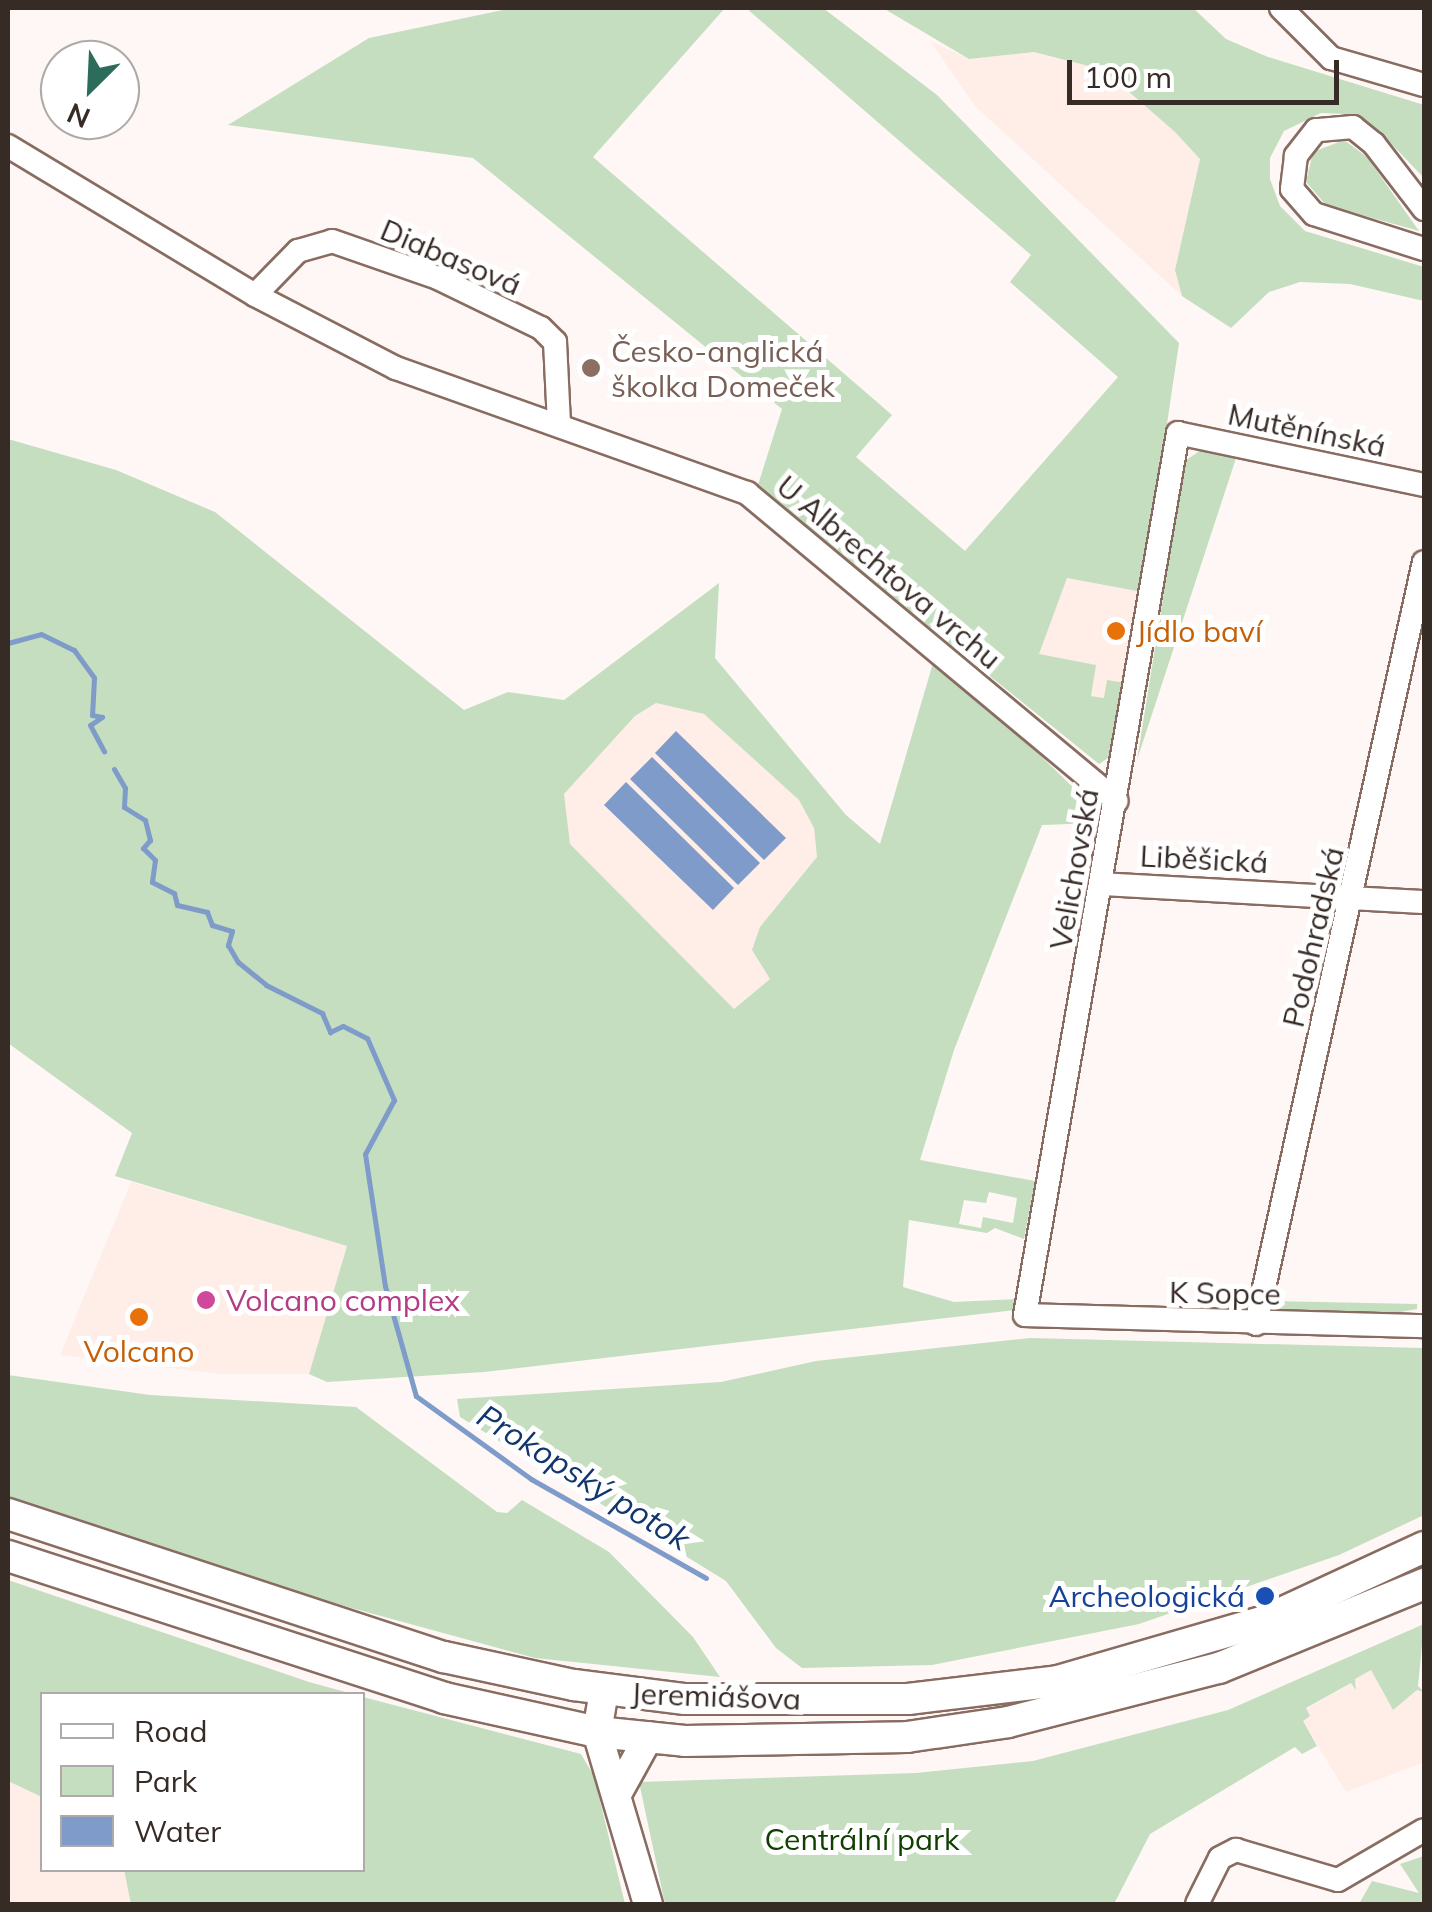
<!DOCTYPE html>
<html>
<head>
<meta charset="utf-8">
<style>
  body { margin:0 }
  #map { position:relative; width:1432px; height:1912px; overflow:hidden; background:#fef7f5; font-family:Mulish,sans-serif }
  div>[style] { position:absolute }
  .built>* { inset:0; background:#ffeee7 }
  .green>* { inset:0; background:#c5debf }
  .water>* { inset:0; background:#7e9bc9 }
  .stream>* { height:5px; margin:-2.5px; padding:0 2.5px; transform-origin:2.5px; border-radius:2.5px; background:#7e9bc9 }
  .roads { filter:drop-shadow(2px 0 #896c61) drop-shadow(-2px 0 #896c61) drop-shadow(0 2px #896c61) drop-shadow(0 -2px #896c61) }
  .minor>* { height:22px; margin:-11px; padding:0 11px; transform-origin:11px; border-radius:11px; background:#fff }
  .tertiary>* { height:28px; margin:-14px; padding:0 14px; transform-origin:14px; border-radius:14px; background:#fff }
  .secondary>* { height:30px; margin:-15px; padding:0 15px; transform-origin:15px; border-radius:15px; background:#fff }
  .dots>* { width:28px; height:28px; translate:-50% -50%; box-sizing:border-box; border:5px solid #fff; border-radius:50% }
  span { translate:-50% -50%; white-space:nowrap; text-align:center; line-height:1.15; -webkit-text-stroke:10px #fff; paint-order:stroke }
  .street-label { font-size:30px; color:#372b26 }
  .education-label { font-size:30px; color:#785e54 }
  .left { translate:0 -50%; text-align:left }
  .food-label { font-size:30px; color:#c56008 }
  .hotel-label { font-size:30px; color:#b23c85 }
  .transit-label { font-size:30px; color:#164399 }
  .right { translate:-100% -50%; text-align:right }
  .park-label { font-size:30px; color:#0e4000 }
  .water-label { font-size:32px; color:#11366e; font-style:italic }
  .frame { position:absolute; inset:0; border:10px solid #372b26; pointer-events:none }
  .legend { position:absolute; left:40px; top:1692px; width:325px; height:180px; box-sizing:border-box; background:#fff; border:2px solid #afaaa8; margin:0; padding:12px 18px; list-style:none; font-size:30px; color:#372b26 }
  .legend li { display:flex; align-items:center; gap:20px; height:50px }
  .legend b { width:50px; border:2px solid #afaaa8 }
  .north { position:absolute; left:40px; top:40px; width:100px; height:100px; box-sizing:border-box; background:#fff; border:2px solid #afaaa8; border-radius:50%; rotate:204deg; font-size:28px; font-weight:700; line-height:40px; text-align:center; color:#372b26 }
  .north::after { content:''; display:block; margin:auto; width:35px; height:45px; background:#2c6c5a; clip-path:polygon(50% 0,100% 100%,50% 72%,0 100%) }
  .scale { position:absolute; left:1067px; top:60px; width:272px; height:45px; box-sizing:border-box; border:5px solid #372b26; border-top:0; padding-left:12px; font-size:30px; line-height:35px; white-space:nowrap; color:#372b26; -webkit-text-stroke:8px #fff; paint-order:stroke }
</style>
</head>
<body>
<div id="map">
  <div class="built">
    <i style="clip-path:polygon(930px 41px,969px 59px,1034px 52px,1104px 70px,1175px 132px,1200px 158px,1175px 270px,1182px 296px,975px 106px)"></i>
    <i style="clip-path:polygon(1067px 578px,1142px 592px,1126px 683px,1104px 698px,1090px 696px,1095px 665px,1038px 655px)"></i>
    <i style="clip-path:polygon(656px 703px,704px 714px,799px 800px,814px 828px,817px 857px,770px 979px,734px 1009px,570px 844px,563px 794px,635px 716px)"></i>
    <i style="clip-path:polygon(131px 1182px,347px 1246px,309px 1374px,221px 1374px,60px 1355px)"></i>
    <i style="clip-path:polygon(1371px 1670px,1393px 1710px,1417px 1690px,1424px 1692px,1424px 1762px,1346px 1792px,1302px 1720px,1306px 1709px,1352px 1683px,1359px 1688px,1354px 1679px)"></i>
    <i style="clip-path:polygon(8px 1781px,42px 1797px,42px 1870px,124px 1870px,131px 1904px,8px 1904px)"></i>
  </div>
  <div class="green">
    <i style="clip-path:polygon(512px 8px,725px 8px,593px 157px,892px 415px,856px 457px,965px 551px,1118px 377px,1010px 282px,1031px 255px,746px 8px,823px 8px,937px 95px,1179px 343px,1142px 592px,1067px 578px,1039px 654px,1096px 665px,1091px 696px,1104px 698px,1107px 680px,1126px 683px,1114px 754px,1099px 764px,757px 488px,782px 409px,473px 158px,228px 125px,369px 38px)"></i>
    <i style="clip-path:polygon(883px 8px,1193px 8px,1226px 39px,1268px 57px,1424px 105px,1424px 178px,1381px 133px,1343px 114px,1321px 113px,1284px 131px,1270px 158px,1270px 179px,1280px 206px,1305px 231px,1424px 267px,1424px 301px,1350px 284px,1300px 282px,1269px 292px,1231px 328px,1182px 296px,1175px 270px,1200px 159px,1175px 132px,1104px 70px,1034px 52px,969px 59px)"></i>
    <i style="clip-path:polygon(1344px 140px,1367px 157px,1419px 231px,1326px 205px,1306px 182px,1313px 152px)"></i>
    <i style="clip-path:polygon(evenodd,8px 439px,116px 470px,215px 512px,464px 710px,508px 692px,564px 700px,719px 583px,715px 658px,846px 815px,880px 844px,933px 663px,1011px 727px,1085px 799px,1097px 823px,1042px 825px,954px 1050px,920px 1160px,1035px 1181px,1024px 1239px,995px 1228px,987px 1233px,909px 1220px,903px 1287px,954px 1302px,1019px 1299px,1015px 1310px,484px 1372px,327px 1382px,309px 1374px,347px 1246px,115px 1176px,132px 1133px,8px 1043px,8px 439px,656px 703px,704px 714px,799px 800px,814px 828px,817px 857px,760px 927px,752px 950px,770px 979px,734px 1009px,570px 844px,564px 794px,635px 716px,656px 703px,8px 439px,989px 1192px,1017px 1198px,1013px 1223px,983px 1217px,981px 1228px,959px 1224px,964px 1200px,986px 1203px,989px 1192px)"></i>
    <i style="clip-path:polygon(1205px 447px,1238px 452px,1137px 760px,1185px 461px)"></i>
    <i style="clip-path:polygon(1270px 1301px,1417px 1304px,1417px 1309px,1389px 1314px,1281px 1311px)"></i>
    <i style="clip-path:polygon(1030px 1338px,1424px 1348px,1424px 1515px,1339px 1555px,1139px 1624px,932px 1665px,802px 1668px,776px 1648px,726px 1581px,460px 1417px,457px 1399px,721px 1382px,816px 1361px)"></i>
    <i style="clip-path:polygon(8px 1375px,150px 1395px,356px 1407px,497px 1512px,507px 1513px,522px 1500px,609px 1552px,693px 1637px,720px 1677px,535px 1658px,326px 1601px,8px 1496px)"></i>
    <i style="clip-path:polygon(8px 1580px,309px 1682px,353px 1694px,42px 1694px,42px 1797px,8px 1781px)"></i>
    <i style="clip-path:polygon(1424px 1624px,1418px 1686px,1424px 1692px,1417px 1690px,1393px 1710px,1371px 1670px,1355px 1679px,1356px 1690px,1351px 1683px,1306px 1708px,1310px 1716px,1303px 1721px,1317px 1746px,1302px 1754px,1295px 1747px,1150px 1834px,1114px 1904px,665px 1904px,639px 1782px,916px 1773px,1033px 1761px,1228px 1710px)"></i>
    <i style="clip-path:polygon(363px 1697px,581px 1754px,594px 1776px,625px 1904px,131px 1904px,124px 1870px,362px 1870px)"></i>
    <i style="clip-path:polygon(1424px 1856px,1424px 1904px,1359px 1904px,1372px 1881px,1419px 1893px,1400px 1864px)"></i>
  </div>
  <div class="water">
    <i style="clip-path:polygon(676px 731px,786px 838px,764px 860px,655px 753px)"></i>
    <i style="clip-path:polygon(652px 757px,760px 863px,738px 885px,630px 779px)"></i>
    <i style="clip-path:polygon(626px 782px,734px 888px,713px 910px,604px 805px)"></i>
  </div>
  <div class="stream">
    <i style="left:8px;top:643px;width:34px;rotate:-15deg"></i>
    <i style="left:41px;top:634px;width:37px;rotate:26deg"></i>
    <i style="left:74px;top:650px;width:34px;rotate:54deg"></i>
    <i style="left:94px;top:678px;width:37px;rotate:93deg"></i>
    <i style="left:92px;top:715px;width:10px;rotate:11deg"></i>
    <i style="left:102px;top:717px;width:14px;rotate:146deg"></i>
    <i style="left:90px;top:725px;width:30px;rotate:62deg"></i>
    <i style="left:114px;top:769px;width:22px;rotate:60deg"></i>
    <i style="left:125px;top:788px;width:19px;rotate:93deg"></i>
    <i style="left:124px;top:807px;width:25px;rotate:32deg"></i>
    <i style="left:145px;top:820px;width:21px;rotate:76deg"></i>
    <i style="left:150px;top:840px;width:11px;rotate:131deg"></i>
    <i style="left:143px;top:848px;width:17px;rotate:45deg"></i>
    <i style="left:155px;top:860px;width:22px;rotate:98deg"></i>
    <i style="left:152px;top:882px;width:25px;rotate:27deg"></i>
    <i style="left:174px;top:893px;width:12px;rotate:76deg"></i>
    <i style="left:177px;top:905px;width:31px;rotate:13deg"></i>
    <i style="left:207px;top:912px;width:14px;rotate:69deg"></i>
    <i style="left:212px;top:925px;width:21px;rotate:17deg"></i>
    <i style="left:232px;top:931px;width:15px;rotate:106deg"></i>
    <i style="left:228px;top:945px;width:20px;rotate:60deg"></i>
    <i style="left:238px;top:962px;width:36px;rotate:39deg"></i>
    <i style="left:266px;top:985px;width:63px;rotate:26.6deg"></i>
    <i style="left:322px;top:1013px;width:21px;rotate:67deg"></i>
    <i style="left:330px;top:1032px;width:14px;rotate:-25deg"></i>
    <i style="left:343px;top:1026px;width:27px;rotate:27deg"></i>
    <i style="left:367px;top:1038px;width:68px;rotate:66.5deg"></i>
    <i style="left:394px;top:1100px;width:61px;rotate:118.2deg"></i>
    <i style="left:365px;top:1154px;width:134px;rotate:81.4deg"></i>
    <i style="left:385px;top:1286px;width:114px;rotate:74.3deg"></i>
    <i style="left:416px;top:1396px;width:142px;rotate:35.8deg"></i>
    <i style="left:531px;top:1479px;width:201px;rotate:29.5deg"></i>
  </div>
  <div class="roads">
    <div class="minor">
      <i style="left:1281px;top:8px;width:71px;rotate:45deg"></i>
      <i style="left:1331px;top:58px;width:97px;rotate:16.2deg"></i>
      <i style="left:8px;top:146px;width:288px;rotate:31.1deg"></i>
      <i style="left:255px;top:295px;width:159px;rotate:27.4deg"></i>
      <i style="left:396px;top:368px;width:373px;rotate:19.6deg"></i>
      <i style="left:747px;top:493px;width:481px;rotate:39.8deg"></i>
      <i style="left:1424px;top:209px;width:82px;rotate:-127.6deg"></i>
      <i style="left:1374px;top:144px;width:27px;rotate:-141deg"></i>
      <i style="left:1353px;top:127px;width:37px;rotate:175deg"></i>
      <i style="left:1316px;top:130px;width:33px;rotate:128deg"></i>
      <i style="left:1296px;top:156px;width:33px;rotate:97deg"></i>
      <i style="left:1292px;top:189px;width:33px;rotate:49deg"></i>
      <i style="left:1314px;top:214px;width:115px;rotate:17.7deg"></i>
      <i style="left:255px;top:295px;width:62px;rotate:-45.7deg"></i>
      <i style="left:298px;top:251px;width:35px;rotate:-16deg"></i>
      <i style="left:332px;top:241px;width:112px;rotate:19.2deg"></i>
      <i style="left:438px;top:278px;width:114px;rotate:25.9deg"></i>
      <i style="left:541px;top:328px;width:20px;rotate:45deg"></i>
      <i style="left:555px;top:342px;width:83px;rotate:87.2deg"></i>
      <i style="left:1424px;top:485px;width:251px;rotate:-168.1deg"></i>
      <i style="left:1178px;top:433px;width:895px;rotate:99.84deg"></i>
      <i style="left:1025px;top:1315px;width:399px;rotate:1.6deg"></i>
      <i style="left:1101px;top:884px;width:324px;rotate:3.2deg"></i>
      <i style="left:1256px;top:1324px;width:780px;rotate:-77.57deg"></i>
      <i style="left:1197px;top:1904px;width:51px;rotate:-63.4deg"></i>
      <i style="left:1220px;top:1858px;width:18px;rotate:-27deg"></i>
      <i style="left:1236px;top:1850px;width:106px;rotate:16.4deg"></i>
      <i style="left:1338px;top:1880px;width:99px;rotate:-30.2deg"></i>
    </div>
    <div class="tertiary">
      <i style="left:604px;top:1691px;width:42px;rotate:99.7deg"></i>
      <i style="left:597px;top:1732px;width:179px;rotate:73.5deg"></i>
      <i style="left:617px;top:1794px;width:66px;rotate:-61.1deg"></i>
    </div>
    <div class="secondary">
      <i style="left:8px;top:1514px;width:459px;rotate:18.2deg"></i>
      <i style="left:444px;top:1657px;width:133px;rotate:12.2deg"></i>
      <i style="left:574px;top:1685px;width:112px;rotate:7.2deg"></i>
      <i style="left:685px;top:1699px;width:223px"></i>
      <i style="left:908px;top:1699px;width:151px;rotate:-6.8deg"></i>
      <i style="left:1058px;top:1681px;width:215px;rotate:-16.2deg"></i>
      <i style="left:1264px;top:1621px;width:176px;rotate:-24.8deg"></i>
      <i style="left:8px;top:1556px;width:459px;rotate:18deg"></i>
      <i style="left:444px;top:1698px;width:157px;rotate:12.5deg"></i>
      <i style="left:597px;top:1732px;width:88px;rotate:5.8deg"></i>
      <i style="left:685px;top:1741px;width:222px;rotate:-1deg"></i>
      <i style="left:907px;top:1737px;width:102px;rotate:-8.4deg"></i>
      <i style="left:1008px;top:1722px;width:218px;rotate:-14.4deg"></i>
      <i style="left:1219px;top:1668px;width:222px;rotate:-22.3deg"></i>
    </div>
  </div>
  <div class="dots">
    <i style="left:591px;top:368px;background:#8d6e63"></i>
    <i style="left:1116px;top:631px;background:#e8710a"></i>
    <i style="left:206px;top:1300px;background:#d1479c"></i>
    <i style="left:139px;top:1317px;background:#e8710a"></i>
    <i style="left:1265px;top:1596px;background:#1a4fb4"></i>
  </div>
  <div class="street-label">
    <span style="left:451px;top:257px;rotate:23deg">Diabasová</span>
    <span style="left:1307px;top:430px;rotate:12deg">Mutěnínská</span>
    <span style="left:889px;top:572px;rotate:40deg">U Albrechtova vrchu</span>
    <span style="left:1204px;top:859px;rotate:3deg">Liběšická</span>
    <span style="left:1074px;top:869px;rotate:-80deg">Velichovská</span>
    <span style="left:1313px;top:937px;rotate:-77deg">Podohradská</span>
    <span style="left:1225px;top:1293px;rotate:1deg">K Sopce</span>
    <span style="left:716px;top:1696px;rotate:2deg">Jeremiášova</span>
  </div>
  <div class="education-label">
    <span class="left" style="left:611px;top:368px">Česko-anglická<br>školka Domeček</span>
  </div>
  <div class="food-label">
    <span class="left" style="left:1136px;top:631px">Jídlo baví</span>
    <span style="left:139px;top:1351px">Volcano</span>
  </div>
  <div class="hotel-label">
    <span class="left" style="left:226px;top:1300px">Volcano complex</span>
  </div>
  <div class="transit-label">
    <span class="right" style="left:1245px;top:1596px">Archeologická</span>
  </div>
  <div class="park-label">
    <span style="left:862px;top:1839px">Centrální park</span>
  </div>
  <div class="water-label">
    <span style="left:584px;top:1477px;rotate:32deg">Prokopský potok</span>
  </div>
  <div class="frame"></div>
  <ul class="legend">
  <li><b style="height:12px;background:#fff"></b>Road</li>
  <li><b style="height:28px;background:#c5debf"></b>Park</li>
  <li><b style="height:28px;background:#7e9bc9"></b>Water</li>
  </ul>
  <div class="north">N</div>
  <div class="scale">100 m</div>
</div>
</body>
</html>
